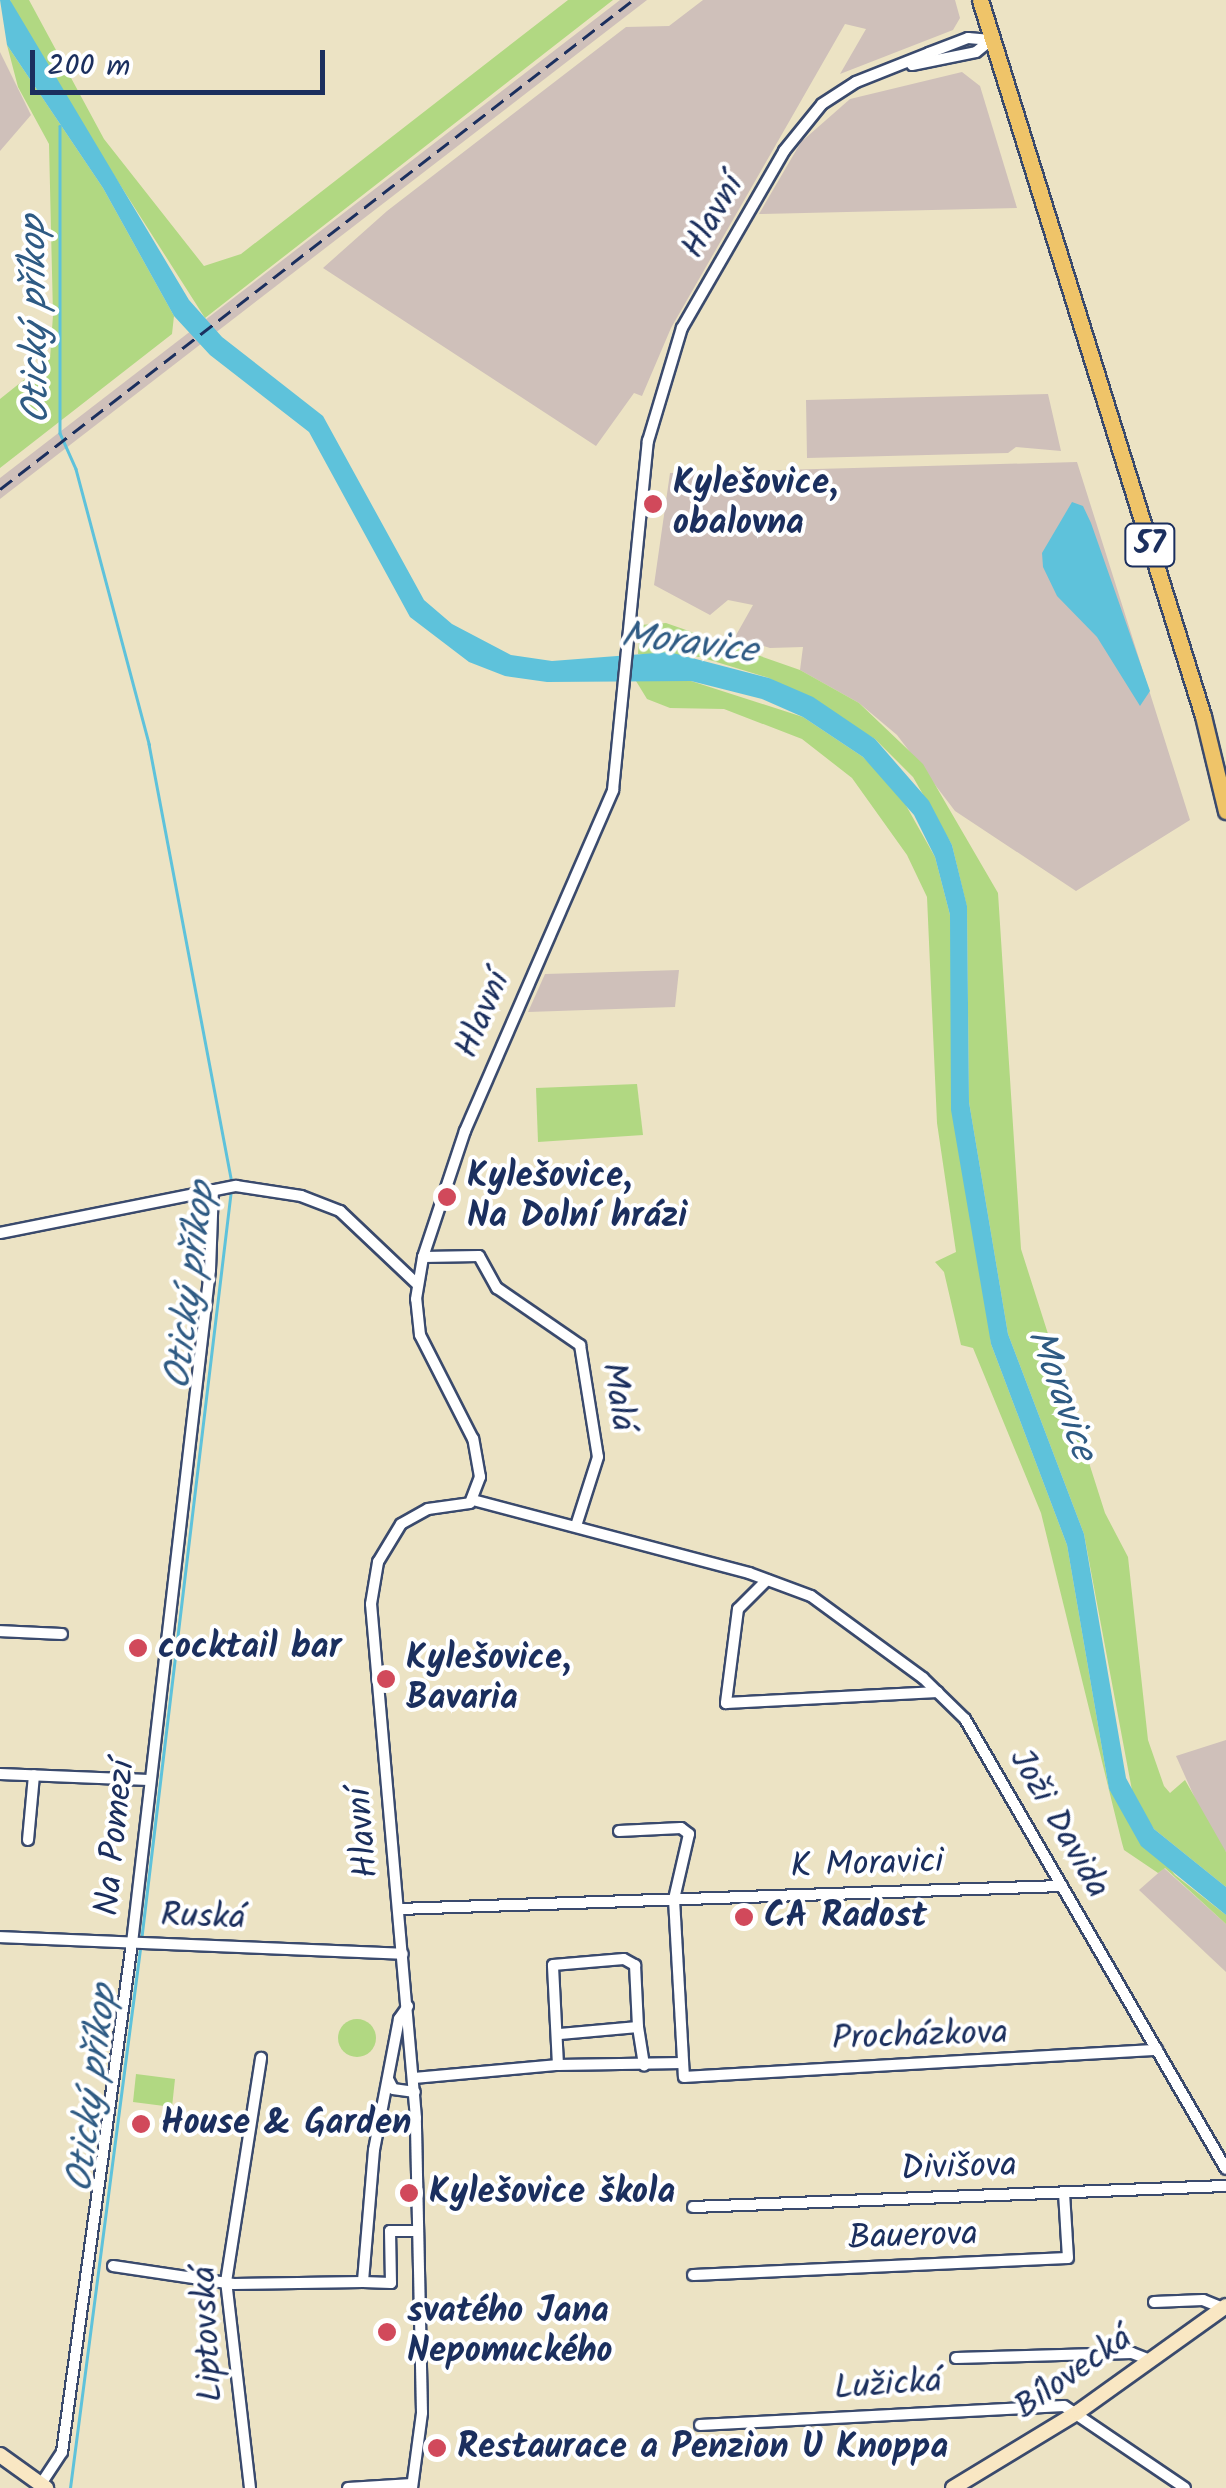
<!DOCTYPE html>
<html>
<head>
<meta charset="utf-8">
<style>
  body { margin:0 }
  #map { position:relative; width:1226px; height:2488px; overflow:hidden; background:#ece3c4; font-family:Kalam,sans-serif }
  div>[style] { position:absolute }
  .industrial>* { inset:0; background:#cfc0ba }
  .green>* { inset:0; background:#b1d882 }
  .round { border-radius:50% }
  .water>* { inset:0; background:#5ec2db }
  .stream>* { height:2.5px; margin:-1.25px; padding:0 1.25px; transform-origin:1.25px; border-radius:1.25px; background:#5ec2db }
  .roads { filter:drop-shadow(2px 0 #3a4a6d) drop-shadow(-2px 0 #3a4a6d) drop-shadow(0 2px #3a4a6d) drop-shadow(0 -2px #3a4a6d) }
  .street>* { height:10px; margin:-5px; padding:0 5px; transform-origin:5px; border-radius:5px; background:#fff }
  .secondary>* { height:14px; margin:-7px; padding:0 7px; transform-origin:7px; border-radius:7px; background:#f9e7c3 }
  .primary>* { height:15px; margin:-7.5px; padding:0 7.5px; transform-origin:7.5px; border-radius:7.5px; background:#efc469 }
  .rail>* { height:2.5px; margin-top:-1.25px; transform-origin:0; background:repeating-linear-gradient(90deg,#1b2f5e 0 15px,transparent 0 23px) }
  .dots>* { width:28px; height:28px; translate:-50% -50%; box-sizing:border-box; border:5px solid #fff; border-radius:50% }
  span { translate:-50% -50%; white-space:nowrap; text-align:center; line-height:1.15; -webkit-text-stroke:8px #fff; paint-order:stroke }
  .shield-label span { padding:2px 8px; background:#fff; border:2px solid; border-radius:8px; -webkit-text-stroke-width:0 }
  .shield-label { font-size:32px; color:#1b2f5e; font-weight:700 }
  .street-label { font-size:35px; color:#1b2f5e }
  .poi-label { font-size:35px; color:#1b2f5e; font-weight:700 }
  .left { translate:0 -50%; text-align:left }
  .water-label { font-size:38px; color:#2f5b84; font-style:italic }
  .scale { position:absolute; left:30px; top:50px; width:295px; height:45px; box-sizing:border-box; border:5px solid #1b2f5e; border-top:0; padding-left:12px; font-size:30px; line-height:35px; white-space:nowrap; color:#1b2f5e; -webkit-text-stroke:8px #fff; paint-order:stroke }
</style>
</head>
<body>
<div id="map">
  <div class="industrial">
    <i style="clip-path:polygon(620px 0,647px 0,0 499px,0 478px)"></i>
    <i style="clip-path:polygon(703px 0,955px 0,960px 18px,953px 30px,840px 74px,866px 29px,845px 24px,671px 328px,642px 396px,634px 393px,596px 446px,323px 268px,387px 211px,626px 27px,669px 26px)"></i>
    <i style="clip-path:polygon(0 52px,31px 115px,0 151px)"></i>
    <i style="clip-path:polygon(962px 72px,980px 86px,1017px 208px,759px 214px,801px 142px,850px 99px)"></i>
    <i style="clip-path:polygon(1048px 394px,1061px 451px,1016px 447px,1008px 453px,807px 458px,806px 400px)"></i>
    <i style="clip-path:polygon(1077px 462px,1190px 820px,1076px 891px,955px 811px,897px 735px,859px 703px,800px 670px,803px 647px,770px 648px,735px 637px,753px 605px,728px 600px,710px 615px,654px 585px,670px 473px)"></i>
    <i style="clip-path:polygon(679px 970px,675px 1007px,528px 1012px,545px 974px)"></i>
    <i style="clip-path:polygon(1226px 1740px,1226px 1852px,1211px 1834px,1176px 1756px)"></i>
    <i style="clip-path:polygon(1164px 1868px,1226px 1924px,1226px 1972px,1139px 1890px)"></i>
  </div>
  <div class="green">
    <i style="clip-path:polygon(10px 0,29px 0,104px 139px,204px 266px,241px 254px,568px 0,613px 0,205px 318px,22px 31px)"></i>
    <i style="clip-path:polygon(7px 45px,103px 188px,174px 316px,172px 334px,0 468px,0 399px,50px 359px,53px 315px,49px 144px,18px 87px)"></i>
    <i style="clip-path:polygon(666px 623px,800px 670px,859px 703px,923px 764px,998px 893px,1021px 1249px,1105px 1513px,1128px 1557px,1148px 1740px,1164px 1786px,1170px 1793px,1185px 1780px,1226px 1852px,1226px 1887px,1154px 1829px,1134px 1801px,1084px 1534px,1008px 1334px,969px 1102px,967px 907px,952px 845px,913px 777px,875px 739px,769px 678px,700px 657px,638px 654px,640px 625px)"></i>
    <i style="clip-path:polygon(636px 681px,691px 681px,803px 717px,863px 757px,899px 793px,935px 857px,950px 915px,991px 1344px,1067px 1545px,1109px 1789px,1175px 1875px,1226px 1915px,1226px 1924px,1165px 1868px,1158px 1873px,1124px 1850px,1122px 1843px,1041px 1513px,973px 1348px,961px 1345px,944px 1272px,935px 1262px,956px 1252px,937px 1123px,927px 897px,907px 855px,852px 778px,802px 739px,724px 709px,670px 708px,647px 699px)"></i>
    <i style="clip-path:polygon(637px 1084px,643px 1135px,538px 1142px,536px 1088px)"></i>
    <i class="round" style="left:338px;top:2019px;width:38px;height:38px"></i>
    <i style="clip-path:polygon(136px 2074px,175px 2079px,172px 2107px,133px 2102px)"></i>
  </div>
  <div class="water">
    <i style="clip-path:polygon(0 0,10px 0,189px 300px,222px 337px,323px 416px,424px 600px,452px 624px,511px 655px,552px 661px,669px 652px,769px 678px,813px 697px,875px 739px,929px 801px,952px 845px,967px 906px,969px 1102px,1008px 1334px,1084px 1534px,1126px 1778px,1154px 1829px,1226px 1887px,1226px 1915px,1141px 1846px,1109px 1789px,1067px 1545px,991px 1344px,951px 1110px,950px 915px,935px 857px,914px 815px,863px 757px,803px 717px,762px 699px,691px 681px,547px 682px,505px 676px,469px 662px,410px 617px,309px 432px,210px 355px,174px 316px,103px 188px,7px 45px)"></i>
    <i style="clip-path:polygon(1072px 502px,1083px 506px,1091px 523px,1150px 691px,1140px 706px,1097px 637px,1057px 596px,1043px 567px,1042px 553px)"></i>
  </div>
  <div class="stream">
    <i style="left:60px;top:126px;width:307px;rotate:90deg"></i>
    <i style="left:60px;top:433px;width:39px;rotate:66deg"></i>
    <i style="left:76px;top:469px;width:285px;rotate:75.1deg"></i>
    <i style="left:149px;top:744px;width:446px;rotate:79.3deg"></i>
    <i style="left:141px;top:1941px;width:756px;rotate:-83.17deg"></i>
    <i style="left:70px;top:2488px;width:544px;rotate:-82.6deg"></i>
  </div>
  <div class="roads">
    <div class="street">
      <i style="left:912px;top:65px;width:65px;rotate:-11.5deg"></i>
      <i style="left:976px;top:52px;width:19px;rotate:-39deg"></i>
      <i style="left:0;top:1233px;width:241px;rotate:-11.3deg"></i>
      <i style="left:236px;top:1186px;width:66px;rotate:8.7deg"></i>
      <i style="left:301px;top:1196px;width:42px;rotate:21deg"></i>
      <i style="left:340px;top:1211px;width:106px;rotate:43.5deg"></i>
      <i style="left:423px;top:1257px;width:56px;rotate:-1deg"></i>
      <i style="left:479px;top:1256px;width:37px;rotate:61deg"></i>
      <i style="left:497px;top:1288px;width:101px;rotate:34.5deg"></i>
      <i style="left:580px;top:1345px;width:113px;rotate:80.9deg"></i>
      <i style="left:598px;top:1457px;width:72px;rotate:107.7deg"></i>
      <i style="left:473px;top:1500px;width:285px;rotate:14.8deg"></i>
      <i style="left:749px;top:1573px;width:66px;rotate:20.4deg"></i>
      <i style="left:811px;top:1596px;width:139px;rotate:36.2deg"></i>
      <i style="left:923px;top:1678px;width:59px;rotate:44.3deg"></i>
      <i style="left:965px;top:1719px;width:520px;rotate:59.89deg"></i>
      <i style="left:767px;top:1580px;width:41px;rotate:135deg"></i>
      <i style="left:738px;top:1609px;width:95px;rotate:97.3deg"></i>
      <i style="left:726px;top:1703px;width:212px;rotate:-3deg"></i>
      <i style="left:0;top:1631px;width:62px;rotate:2.8deg"></i>
      <i style="left:0;top:1774px;width:149px;rotate:2.3deg"></i>
      <i style="left:619px;top:1831px;width:62px;rotate:-2.8deg"></i>
      <i style="left:681px;top:1828px;width:10px;rotate:37deg"></i>
      <i style="left:689px;top:1834px;width:67px;rotate:103deg"></i>
      <i style="left:674px;top:1899px;width:178px;rotate:86.8deg"></i>
      <i style="left:684px;top:2077px;width:474px;rotate:-3.3deg"></i>
      <i style="left:28px;top:1840px;width:65px;rotate:-84.7deg"></i>
      <i style="left:399px;top:1909px;width:663px;rotate:-1.99deg"></i>
      <i style="left:0;top:1937px;width:403px;rotate:2.4deg"></i>
      <i style="left:408px;top:2006px;width:16px;rotate:125deg"></i>
      <i style="left:399px;top:2019px;width:133px;rotate:100.8deg"></i>
      <i style="left:374px;top:2150px;width:132px;rotate:94.8deg"></i>
      <i style="left:363px;top:2282px;width:28px;rotate:2deg"></i>
      <i style="left:391px;top:2283px;width:52px;rotate:-91.1deg"></i>
      <i style="left:390px;top:2231px;width:26px"></i>
      <i style="left:560px;top:2034px;width:78px;rotate:-5.1deg"></i>
      <i style="left:638px;top:2027px;width:39px;rotate:81deg"></i>
      <i style="left:558px;top:2065px;width:125px;rotate:-0.9deg"></i>
      <i style="left:414px;top:2078px;width:145px;rotate:-5.2deg"></i>
      <i style="left:558px;top:2065px;width:100px;rotate:-92.9deg"></i>
      <i style="left:553px;top:1965px;width:71px;rotate:-4.8deg"></i>
      <i style="left:624px;top:1959px;width:13px;rotate:29deg"></i>
      <i style="left:635px;top:1965px;width:62px;rotate:87.2deg"></i>
      <i style="left:388px;top:2079px;width:11px;rotate:63deg"></i>
      <i style="left:393px;top:2089px;width:22px;rotate:8deg"></i>
      <i style="left:693px;top:2207px;width:533px;rotate:-2.26deg"></i>
      <i style="left:113px;top:2266px;width:122px;rotate:8.5deg"></i>
      <i style="left:234px;top:2284px;width:129px;rotate:-0.9deg"></i>
      <i style="left:693px;top:2275px;width:375px;rotate:-2.6deg"></i>
      <i style="left:1068px;top:2258px;width:66px;rotate:-93.5deg"></i>
      <i style="left:1154px;top:2302px;width:49px;rotate:-2.3deg"></i>
      <i style="left:1203px;top:2300px;width:22px;rotate:22deg"></i>
      <i style="left:956px;top:2358px;width:176px;rotate:-1.6deg"></i>
      <i style="left:1132px;top:2353px;width:17px;rotate:21deg"></i>
      <i style="left:700px;top:2425px;width:364px;rotate:-3deg"></i>
      <i style="left:1064px;top:2406px;width:146px;rotate:34.1deg"></i>
      <i style="left:39px;top:2487px;width:42px;rotate:-56.7deg"></i>
      <i style="left:62px;top:2452px;width:514px;rotate:-82.17deg"></i>
      <i style="left:132px;top:1943px;width:678px;rotate:-83.39deg"></i>
      <i style="left:210px;top:1270px;width:80px;rotate:-87.9deg"></i>
      <i style="left:250px;top:2488px;width:207px;rotate:-96.6deg"></i>
      <i style="left:226px;top:2282px;width:227px;rotate:-81.1deg"></i>
      <i style="left:348px;top:2488px;width:64px;rotate:-3.6deg"></i>
      <i style="left:412px;top:2488px;width:76px;rotate:-82.4deg"></i>
      <i style="left:422px;top:2413px;width:295px;rotate:-91.2deg"></i>
      <i style="left:416px;top:2118px;width:516px;rotate:-95deg"></i>
      <i style="left:371px;top:1604px;width:43px;rotate:-80.5deg"></i>
      <i style="left:378px;top:1562px;width:44px;rotate:-58.8deg"></i>
      <i style="left:401px;top:1524px;width:31px;rotate:-29deg"></i>
      <i style="left:428px;top:1509px;width:42px;rotate:-8.1deg"></i>
      <i style="left:470px;top:1503px;width:28px;rotate:-69deg"></i>
      <i style="left:480px;top:1477px;width:39px;rotate:-100deg"></i>
      <i style="left:473px;top:1439px;width:117px;rotate:-117deg"></i>
      <i style="left:420px;top:1335px;width:36px;rotate:-96deg"></i>
      <i style="left:416px;top:1299px;width:43px;rotate:-80.5deg"></i>
      <i style="left:423px;top:1257px;width:133px;rotate:-71.6deg"></i>
      <i style="left:465px;top:1131px;width:372px;rotate:-66.5deg"></i>
      <i style="left:613px;top:790px;width:351px;rotate:-84.3deg"></i>
      <i style="left:648px;top:441px;width:118px;rotate:-73.3deg"></i>
      <i style="left:682px;top:328px;width:204px;rotate:-60deg"></i>
      <i style="left:784px;top:151px;width:60px;rotate:-51deg"></i>
      <i style="left:822px;top:104px;width:40px;rotate:-32.9deg"></i>
      <i style="left:856px;top:82px;width:79px;rotate:-21.7deg"></i>
      <i style="left:929px;top:53px;width:42px;rotate:-21deg"></i>
      <i style="left:968px;top:38px;width:23px;rotate:5deg"></i>
    </div>
    <div class="secondary">
      <i style="left:0;top:2455px;width:57px;rotate:35.7deg"></i>
      <i style="left:953px;top:2488px;width:146px;rotate:-31.3deg"></i>
      <i style="left:1078px;top:2412px;width:182px;rotate:-35.6deg"></i>
    </div>
    <div class="primary">
      <i style="left:980px;top:0;width:750px;rotate:72.7deg"></i>
      <i style="left:1203px;top:716px;width:98px;rotate:76.4deg"></i>
    </div>
  </div>
  <div class="rail">
    <i style="left:0;top:489px;width:800px;rotate:-37.69deg"></i>
  </div>
  <div class="dots">
    <i style="left:653px;top:504px;background:#d1495b"></i>
    <i style="left:447px;top:1197px;background:#d1495b"></i>
    <i style="left:138px;top:1648px;background:#d1495b"></i>
    <i style="left:386px;top:1679px;background:#d1495b"></i>
    <i style="left:744px;top:1917px;background:#d1495b"></i>
    <i style="left:141px;top:2124px;background:#d1495b"></i>
    <i style="left:409px;top:2193px;background:#d1495b"></i>
    <i style="left:387px;top:2332px;background:#d1495b"></i>
    <i style="left:437px;top:2448px;background:#d1495b"></i>
  </div>
  <div class="shield-label">
    <span style="left:1150px;top:545px">57</span>
  </div>
  <div class="street-label">
    <span style="left:714px;top:217px;rotate:-60deg">Hlavní</span>
    <span style="left:484px;top:1015px;rotate:-67deg">Hlavní</span>
    <span style="left:617px;top:1397px;rotate:81deg">Malá</span>
    <span style="left:1058px;top:1824px;rotate:60deg">Joži Davida</span>
    <span style="left:364px;top:1833px;rotate:-95deg">Hlavní</span>
    <span style="left:116px;top:1838px;rotate:-84deg">Na Pomezí</span>
    <span style="left:867px;top:1865px;rotate:-2deg">K Moravici</span>
    <span style="left:203px;top:1918px;rotate:2deg">Ruská</span>
    <span style="left:920px;top:2037px;rotate:-2deg">Procházkova</span>
    <span style="left:959px;top:2168px;rotate:-2deg">Divišova</span>
    <span style="left:913px;top:2237px;rotate:-2deg">Bauerova</span>
    <span style="left:209px;top:2334px;rotate:-93deg">Liptovská</span>
    <span style="left:1074px;top:2374px;rotate:-35deg">Bílovecká</span>
    <span style="left:888px;top:2386px;rotate:-4deg">Lužická</span>
  </div>
  <div class="poi-label">
    <span class="left" style="left:673px;top:504px">Kylešovice,<br>obalovna</span>
    <span class="left" style="left:467px;top:1197px">Kylešovice,<br>Na Dolní hrázi</span>
    <span class="left" style="left:158px;top:1648px">cocktail bar</span>
    <span class="left" style="left:406px;top:1679px">Kylešovice,<br>Bavaria</span>
    <span class="left" style="left:764px;top:1917px">CA Radost</span>
    <span class="left" style="left:161px;top:2124px">House &amp; Garden</span>
    <span class="left" style="left:429px;top:2193px">Kylešovice škola</span>
    <span class="left" style="left:407px;top:2332px">svatého Jana<br>Nepomuckého</span>
    <span class="left" style="left:457px;top:2448px">Restaurace a Penzion U Knoppa</span>
  </div>
  <div class="water-label">
    <span style="left:37px;top:320px;rotate:-91deg">Otický příkop</span>
    <span style="left:689px;top:645px;rotate:7deg">Moravice</span>
    <span style="left:192px;top:1286px;rotate:-83deg">Otický příkop</span>
    <span style="left:1060px;top:1395px;rotate:70deg">Moravice</span>
    <span style="left:94px;top:2089px;rotate:-83deg">Otický příkop</span>
  </div>
  <div class="scale">200 m</div>
</div>
</body>
</html>
